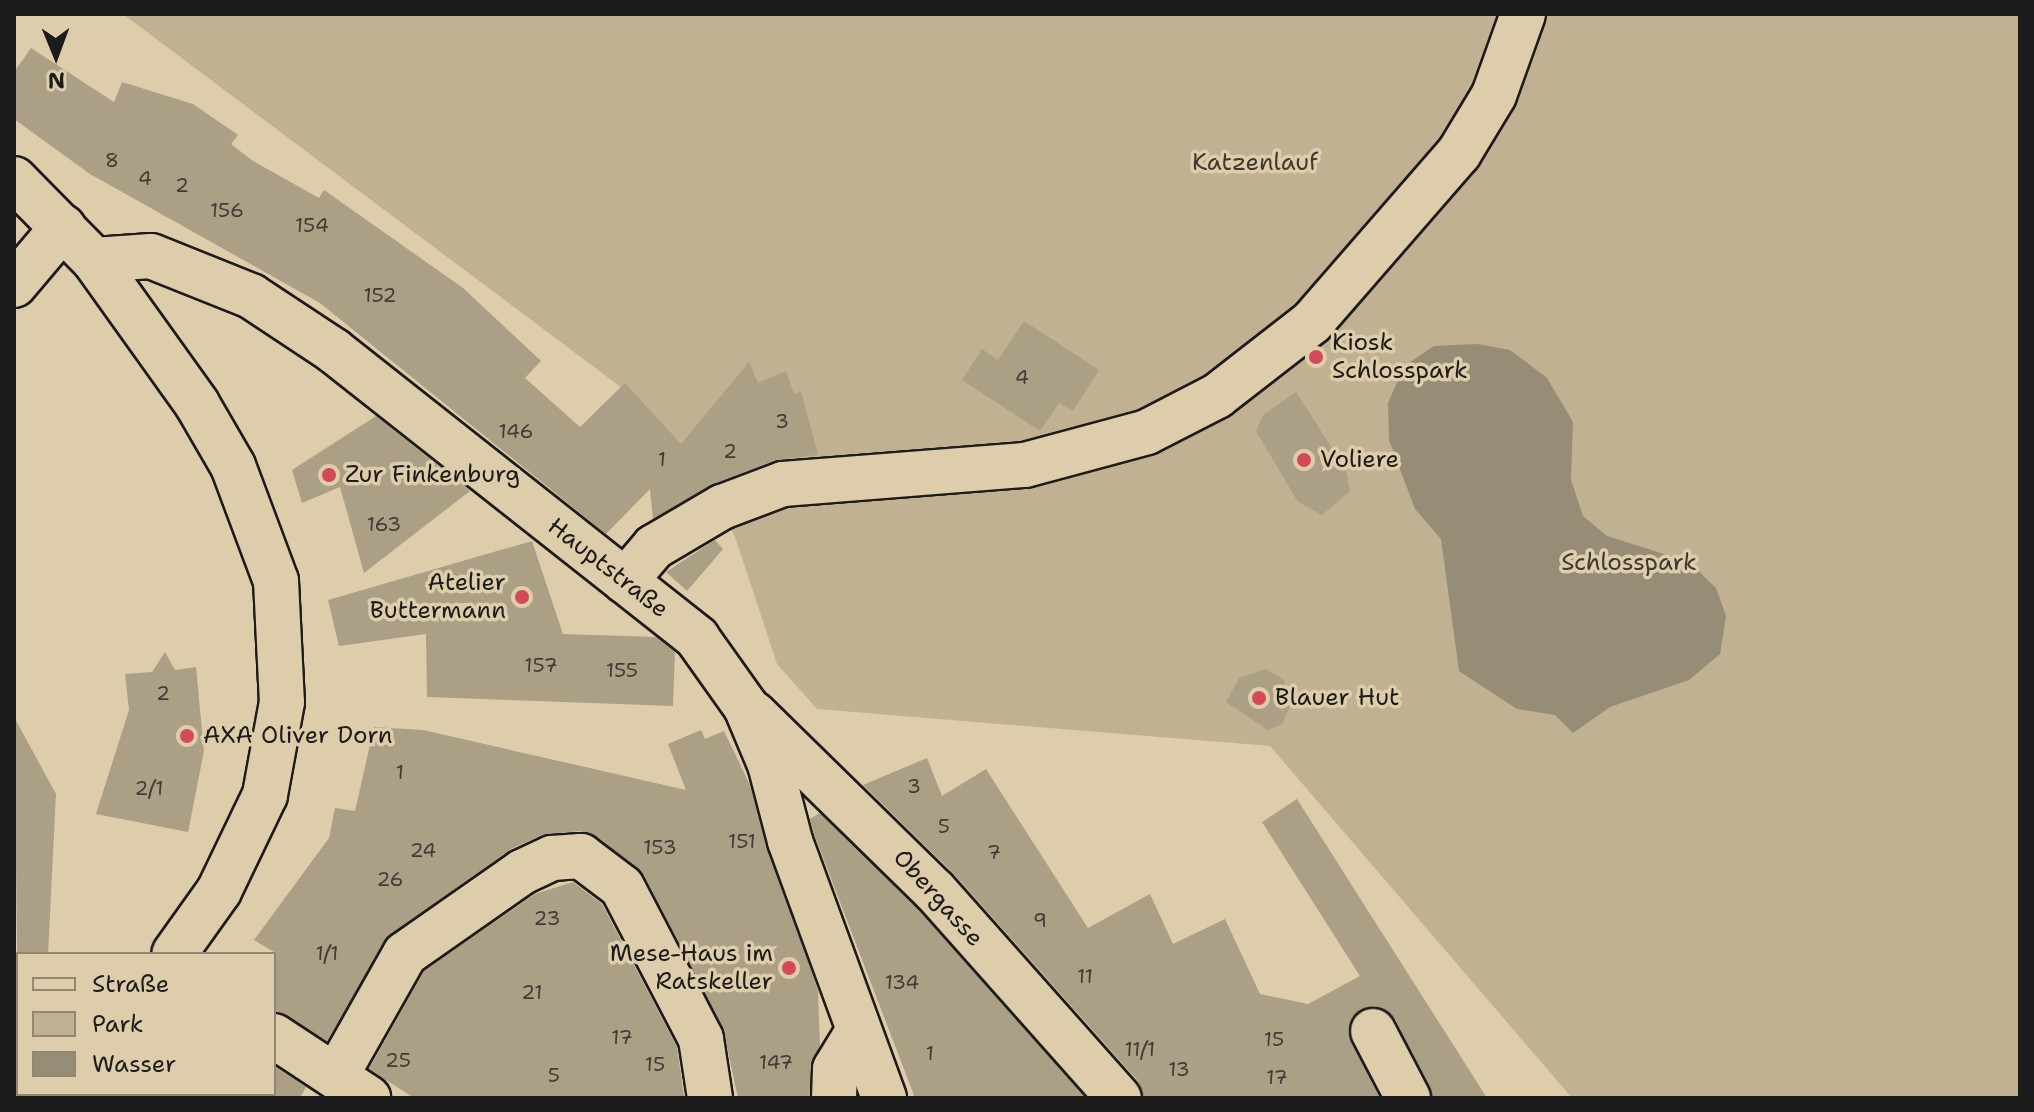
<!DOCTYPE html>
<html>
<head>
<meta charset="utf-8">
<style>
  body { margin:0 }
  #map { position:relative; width:2034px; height:1112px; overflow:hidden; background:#decdaa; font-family:"Shantell Sans",sans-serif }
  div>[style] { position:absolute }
  .green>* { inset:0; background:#bfb192 }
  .water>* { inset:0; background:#978c75 }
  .building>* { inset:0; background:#ab9f85 }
  .roads { filter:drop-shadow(2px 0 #1c1c1c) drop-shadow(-2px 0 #1c1c1c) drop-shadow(0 2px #1c1c1c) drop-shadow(0 -2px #1c1c1c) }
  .minor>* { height:44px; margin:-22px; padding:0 22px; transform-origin:22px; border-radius:22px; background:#decdaa }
  .major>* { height:44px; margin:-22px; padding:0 22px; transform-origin:22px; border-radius:22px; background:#decdaa }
  .dots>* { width:22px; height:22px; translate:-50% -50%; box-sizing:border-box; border:4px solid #decdaa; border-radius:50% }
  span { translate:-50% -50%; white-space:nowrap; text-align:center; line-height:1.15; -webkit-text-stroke:7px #decdaa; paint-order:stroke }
  .number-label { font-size:20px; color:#403d36 }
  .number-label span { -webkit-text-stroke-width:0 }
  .park-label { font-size:24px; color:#3d3a34 }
  .poi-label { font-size:24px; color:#1c1c1c }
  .left { translate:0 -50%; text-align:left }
  .right { translate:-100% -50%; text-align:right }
  .street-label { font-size:24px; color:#1c1c1c }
  .frame { position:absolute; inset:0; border:16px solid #1c1c1c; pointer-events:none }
  .legend { position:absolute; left:16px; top:952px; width:260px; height:144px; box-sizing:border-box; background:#decdaa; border:2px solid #908671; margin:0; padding:10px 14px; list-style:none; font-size:24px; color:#1c1c1c }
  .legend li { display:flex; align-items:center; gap:16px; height:40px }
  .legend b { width:40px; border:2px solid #908671 }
  .north { position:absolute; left:16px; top:16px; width:80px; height:80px; -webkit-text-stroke:6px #decdaa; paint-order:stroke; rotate:179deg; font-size:22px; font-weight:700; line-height:32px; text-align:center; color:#1c1c1c }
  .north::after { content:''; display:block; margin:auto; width:28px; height:36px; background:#1c1c1c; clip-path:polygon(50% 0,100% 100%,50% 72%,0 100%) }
</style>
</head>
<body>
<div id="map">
  <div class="green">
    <i style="clip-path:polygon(123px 14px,2020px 14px,2020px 1098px,1572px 1098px,1270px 746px,817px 709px,777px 664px,735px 537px,709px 484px,646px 406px)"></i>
  </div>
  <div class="water">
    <i style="clip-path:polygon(1477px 344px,1510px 350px,1547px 378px,1573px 422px,1571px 480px,1583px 516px,1607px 536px,1689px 562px,1716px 588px,1726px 616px,1720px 654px,1689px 680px,1610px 707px,1573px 733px,1555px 715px,1517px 709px,1459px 671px,1441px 539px,1415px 509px,1389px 440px,1388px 403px,1404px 366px,1434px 346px)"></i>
  </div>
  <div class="building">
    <i style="clip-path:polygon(31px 48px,114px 102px,122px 82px,193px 104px,238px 135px,231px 144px,253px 161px,319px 198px,324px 190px,463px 288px,541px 361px,525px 378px,580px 427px,625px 383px,681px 444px,749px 362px,758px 383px,786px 371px,794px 394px,801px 391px,818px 455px,775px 460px,713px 484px,653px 519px,650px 489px,606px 534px,320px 303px,90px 174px,14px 119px,14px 72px)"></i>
    <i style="clip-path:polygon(1024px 321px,1099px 370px,1073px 411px,1059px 403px,1040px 431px,962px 380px,982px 349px,998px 360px)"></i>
    <i style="clip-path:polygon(1296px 392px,1346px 470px,1350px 491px,1322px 515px,1298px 502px,1256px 431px,1264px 414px)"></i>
    <i style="clip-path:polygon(376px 416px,470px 491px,364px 573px,340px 487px,302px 503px,292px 470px)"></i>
    <i style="clip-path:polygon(715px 540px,723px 549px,687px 591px,666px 572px)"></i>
    <i style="clip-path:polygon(532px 541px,563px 634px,656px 637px,675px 652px,673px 706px,427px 697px,426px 634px,339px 646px,328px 600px)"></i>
    <i style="clip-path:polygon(165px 652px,175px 670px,196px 667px,204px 751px,188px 832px,96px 814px,129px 710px,125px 674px,152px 672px)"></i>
    <i style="clip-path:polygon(1266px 669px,1284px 680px,1291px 704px,1282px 724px,1268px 730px,1226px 702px,1239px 678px)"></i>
    <i style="clip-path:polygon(14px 717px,56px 794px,48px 954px,18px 954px,18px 1019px)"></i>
    <i style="clip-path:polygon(374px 727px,423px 730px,686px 790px,668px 744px,701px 730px,705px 739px,724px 731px,749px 783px,818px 991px,820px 1045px,809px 1098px,738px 1098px,723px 1028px,644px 875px,580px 831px,542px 835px,511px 849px,391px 934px,327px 1041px,274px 1011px,274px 952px,254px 940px,329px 838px,335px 808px,355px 811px)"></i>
    <i style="clip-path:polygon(927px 758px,942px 796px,986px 769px,1088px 928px,1150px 894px,1173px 944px,1225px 919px,1260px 994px,1308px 1004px,1360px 976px,1262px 822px,1297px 799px,1487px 1098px,1433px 1098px,1395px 1019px,1373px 1006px,1352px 1017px,1348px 1031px,1380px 1098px,1143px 1098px,1138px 1081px,954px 874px,863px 785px)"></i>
    <i style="clip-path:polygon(820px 813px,917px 908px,1086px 1098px,915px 1098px,814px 834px,810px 819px)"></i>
    <i style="clip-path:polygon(573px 882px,602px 904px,677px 1047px,684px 1096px,414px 1098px,369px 1069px,424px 971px,535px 894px)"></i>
    <i style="clip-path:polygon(274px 1066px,306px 1087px,300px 1098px,274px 1098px)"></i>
  </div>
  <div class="roads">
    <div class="minor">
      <i style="left:94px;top:260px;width:57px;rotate:-4deg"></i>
      <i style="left:151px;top:256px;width:108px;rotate:21.8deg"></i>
      <i style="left:251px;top:296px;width:100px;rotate:33.5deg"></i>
      <i style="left:334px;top:351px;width:463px;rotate:38.3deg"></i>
      <i style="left:697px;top:638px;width:85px;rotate:54.6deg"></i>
      <i style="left:746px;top:707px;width:62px;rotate:67.2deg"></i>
      <i style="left:770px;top:764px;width:80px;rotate:75.4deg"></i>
      <i style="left:790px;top:841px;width:274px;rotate:69.9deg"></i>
      <i style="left:14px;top:285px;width:76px;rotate:-49.8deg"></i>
      <i style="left:625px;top:581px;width:45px;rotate:-49.5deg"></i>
      <i style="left:654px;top:547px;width:79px;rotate:-30.5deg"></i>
      <i style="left:722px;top:507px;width:65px;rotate:-20.7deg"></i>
      <i style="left:783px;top:484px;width:243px;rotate:-4.5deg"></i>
      <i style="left:1025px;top:465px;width:126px;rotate:-15.1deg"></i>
      <i style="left:1147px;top:432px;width:79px;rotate:-27.2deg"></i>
      <i style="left:1217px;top:396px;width:120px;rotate:-37.9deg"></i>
      <i style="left:1312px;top:322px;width:224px;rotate:-49deg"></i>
      <i style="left:1459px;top:153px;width:68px;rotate:-58.9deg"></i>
      <i style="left:1494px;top:95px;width:86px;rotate:-70.3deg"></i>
      <i style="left:754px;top:714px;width:253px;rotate:44.4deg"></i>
      <i style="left:935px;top:891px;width:277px;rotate:48.4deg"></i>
      <i style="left:1373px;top:1031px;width:76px;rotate:62.4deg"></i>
      <i style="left:274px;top:1036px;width:113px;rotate:33.4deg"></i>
      <i style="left:336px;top:1076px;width:140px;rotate:-60.5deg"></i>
      <i style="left:405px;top:954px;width:143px;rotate:-35deg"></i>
      <i style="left:522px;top:872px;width:33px;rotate:-25deg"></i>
      <i style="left:552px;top:858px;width:29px;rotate:-4deg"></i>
      <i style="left:581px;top:856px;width:51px;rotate:37.1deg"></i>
      <i style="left:622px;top:887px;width:171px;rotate:62.5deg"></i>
      <i style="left:701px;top:1039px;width:60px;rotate:81.3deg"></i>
      <i style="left:834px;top:1098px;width:29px;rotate:-88deg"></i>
      <i style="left:835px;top:1069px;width:42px;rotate:-58.6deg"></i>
    </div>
    <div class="major">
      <i style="left:14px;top:179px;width:114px;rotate:45.4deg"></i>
      <i style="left:94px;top:260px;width:177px;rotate:54.4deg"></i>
      <i style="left:197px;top:404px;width:72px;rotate:59.9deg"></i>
      <i style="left:233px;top:466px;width:123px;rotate:69.5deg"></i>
      <i style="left:276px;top:581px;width:121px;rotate:87.2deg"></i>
      <i style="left:282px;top:702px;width:95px;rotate:100.4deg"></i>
      <i style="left:265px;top:795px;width:106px;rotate:115.6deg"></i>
      <i style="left:219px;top:891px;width:77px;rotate:125.5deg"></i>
      <i style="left:46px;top:1098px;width:6px;rotate:-45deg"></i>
    </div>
  </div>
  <div class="dots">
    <i style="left:1316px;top:357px;background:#d1495b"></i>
    <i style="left:1304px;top:460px;background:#d1495b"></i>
    <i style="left:329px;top:475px;background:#d1495b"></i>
    <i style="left:522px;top:597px;background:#d1495b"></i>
    <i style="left:1259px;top:698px;background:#d1495b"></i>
    <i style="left:187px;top:736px;background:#d1495b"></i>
    <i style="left:789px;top:968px;background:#d1495b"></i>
  </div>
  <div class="number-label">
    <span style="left:112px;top:160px">8</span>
    <span style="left:145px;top:178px">4</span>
    <span style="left:182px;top:185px">2</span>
    <span style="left:227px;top:210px">156</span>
    <span style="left:312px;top:225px">154</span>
    <span style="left:380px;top:295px">152</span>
    <span style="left:1022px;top:377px">4</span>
    <span style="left:782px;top:421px">3</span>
    <span style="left:516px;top:431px">146</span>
    <span style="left:730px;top:451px">2</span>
    <span style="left:662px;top:459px">1</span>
    <span style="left:384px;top:524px">163</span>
    <span style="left:541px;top:665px">157</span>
    <span style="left:622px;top:670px">155</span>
    <span style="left:163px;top:693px">2</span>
    <span style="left:400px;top:772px">1</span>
    <span style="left:914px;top:786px">3</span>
    <span style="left:149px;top:788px">2/1</span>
    <span style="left:944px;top:826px">5</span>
    <span style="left:742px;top:841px">151</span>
    <span style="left:660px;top:847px">153</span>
    <span style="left:423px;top:850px">24</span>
    <span style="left:994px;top:852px">7</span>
    <span style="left:390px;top:879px">26</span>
    <span style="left:547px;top:918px">23</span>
    <span style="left:1040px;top:920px">9</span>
    <span style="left:327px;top:953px">1/1</span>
    <span style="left:1085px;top:976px">11</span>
    <span style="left:902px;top:982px">134</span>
    <span style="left:532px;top:992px">21</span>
    <span style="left:622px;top:1037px">17</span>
    <span style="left:1274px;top:1039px">15</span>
    <span style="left:1140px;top:1049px">11/1</span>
    <span style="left:930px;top:1053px">1</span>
    <span style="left:398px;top:1060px">25</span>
    <span style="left:776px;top:1062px">147</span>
    <span style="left:655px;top:1064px">15</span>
    <span style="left:1179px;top:1069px">13</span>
    <span style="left:554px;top:1075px">5</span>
    <span style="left:1277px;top:1077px">17</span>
  </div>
  <div class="park-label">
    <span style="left:1255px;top:163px">Katzenlauf</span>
    <span style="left:1629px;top:563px">Schlosspark</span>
  </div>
  <div class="poi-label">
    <span class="left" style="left:1332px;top:357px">Kiosk<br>Schlosspark</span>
    <span class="left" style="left:1320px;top:460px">Voliere</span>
    <span class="left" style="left:345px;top:475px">Zur Finkenburg</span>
    <span class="right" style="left:506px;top:597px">Atelier<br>Buttermann</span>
    <span class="left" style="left:1275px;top:698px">Blauer Hut</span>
    <span class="left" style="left:203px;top:736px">AXA Oliver Dorn</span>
    <span class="right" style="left:773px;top:968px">Mese-Haus im<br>Ratskeller</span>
  </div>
  <div class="street-label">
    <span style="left:608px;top:568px;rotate:38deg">Hauptstraße</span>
    <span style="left:938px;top:898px;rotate:48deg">Obergasse</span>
  </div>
  <div class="frame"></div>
  <ul class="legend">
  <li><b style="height:10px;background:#decdaa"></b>Straße</li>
  <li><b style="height:22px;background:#bfb192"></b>Park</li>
  <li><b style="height:22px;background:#978c75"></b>Wasser</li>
  </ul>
  <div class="north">N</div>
</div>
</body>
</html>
